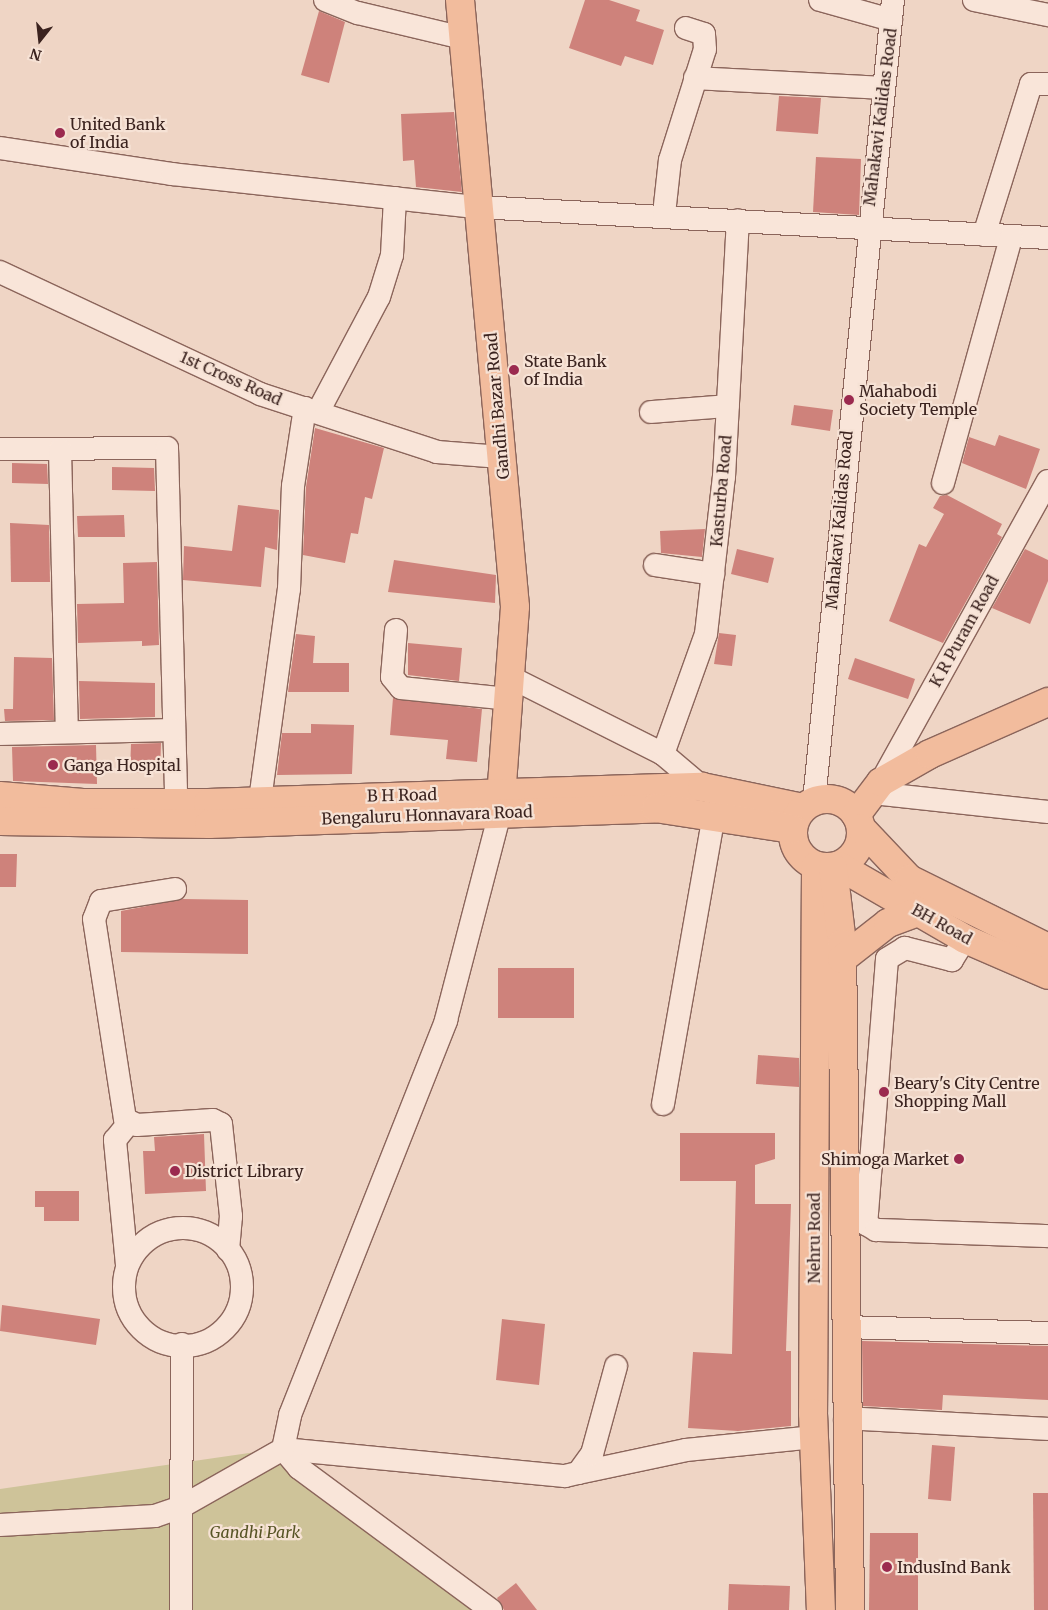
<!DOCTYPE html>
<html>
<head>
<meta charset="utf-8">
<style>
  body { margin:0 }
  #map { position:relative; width:1048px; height:1610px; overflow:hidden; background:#efd5c5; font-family:Merriweather,serif }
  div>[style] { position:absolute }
  .green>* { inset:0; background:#cec399 }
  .building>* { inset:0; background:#ce827b }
  .roads { filter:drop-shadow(1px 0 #8b655b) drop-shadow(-1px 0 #8b655b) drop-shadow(0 1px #8b655b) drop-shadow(0 -1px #8b655b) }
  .minor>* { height:22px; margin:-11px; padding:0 11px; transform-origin:11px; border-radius:11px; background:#f9e5d9 }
  .minor>.ring { margin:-11px; padding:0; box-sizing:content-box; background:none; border:22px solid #f9e5d9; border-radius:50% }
  .major>* { height:28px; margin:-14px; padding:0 14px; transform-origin:14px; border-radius:14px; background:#f2bc9d }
  .major>.ring { margin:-14px; padding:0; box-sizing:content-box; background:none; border:28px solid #f2bc9d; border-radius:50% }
  .dots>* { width:14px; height:14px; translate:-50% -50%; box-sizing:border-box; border:2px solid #f6e2d5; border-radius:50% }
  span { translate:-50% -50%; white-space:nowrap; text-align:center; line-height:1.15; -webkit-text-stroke:4.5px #f6e2d5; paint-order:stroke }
  .street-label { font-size:16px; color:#3b231f }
  .poi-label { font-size:16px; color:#3b231f }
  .left { translate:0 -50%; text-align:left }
  .right { translate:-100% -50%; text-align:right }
  .park-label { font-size:16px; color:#575425; font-style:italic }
  .north { position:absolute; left:15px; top:15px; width:50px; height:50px; -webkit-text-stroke:4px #f6e2d5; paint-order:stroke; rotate:196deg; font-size:14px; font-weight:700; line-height:20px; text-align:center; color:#3b231f }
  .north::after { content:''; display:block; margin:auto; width:18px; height:22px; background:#3b231f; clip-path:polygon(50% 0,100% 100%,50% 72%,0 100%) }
</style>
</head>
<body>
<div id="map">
  <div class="green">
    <i style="clip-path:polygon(276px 1449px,490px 1610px,0 1610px,0 1489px)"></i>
  </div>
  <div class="building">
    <i style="clip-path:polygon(585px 0,609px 0,640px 10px,636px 21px,664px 30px,653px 65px,625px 56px,621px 66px,569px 48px)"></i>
    <i style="clip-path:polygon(319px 11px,345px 22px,329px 83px,301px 75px)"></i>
    <i style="clip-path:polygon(779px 96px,821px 98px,818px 134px,776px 131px)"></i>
    <i style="clip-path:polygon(454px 112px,462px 192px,416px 187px,414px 160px,403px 161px,401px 114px)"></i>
    <i style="clip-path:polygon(816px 157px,861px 159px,859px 215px,813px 212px)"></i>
    <i style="clip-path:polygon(794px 405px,833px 410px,830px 431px,791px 425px)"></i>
    <i style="clip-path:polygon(315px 428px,384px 448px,372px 499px,365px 497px,358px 534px,351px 533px,345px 563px,303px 555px,306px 487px)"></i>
    <i style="clip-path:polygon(999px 435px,1040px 449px,1026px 489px,962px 463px,969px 437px,995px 446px)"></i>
    <i style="clip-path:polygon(12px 463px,47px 464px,48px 484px,12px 483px)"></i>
    <i style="clip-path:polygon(112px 467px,154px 468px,155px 491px,112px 490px)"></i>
    <i style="clip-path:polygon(947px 495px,1002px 524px,997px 534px,1002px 537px,943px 643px,889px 621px,919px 544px,926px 547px,944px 514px,933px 508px,940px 496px)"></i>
    <i style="clip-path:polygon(238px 505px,279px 510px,277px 550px,265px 547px,261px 587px,183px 580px,184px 546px,232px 551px)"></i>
    <i style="clip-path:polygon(124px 515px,125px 537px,78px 537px,77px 516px)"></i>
    <i style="clip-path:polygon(10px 523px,49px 525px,50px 582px,11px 582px)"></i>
    <i style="clip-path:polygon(705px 529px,702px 557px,661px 553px,660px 531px)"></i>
    <i style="clip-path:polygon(737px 549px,774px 558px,768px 583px,731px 574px)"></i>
    <i style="clip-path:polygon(1025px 549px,1048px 560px,1048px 581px,1030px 624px,992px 608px)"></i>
    <i style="clip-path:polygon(394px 560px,496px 575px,495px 603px,388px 592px)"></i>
    <i style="clip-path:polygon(157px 562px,159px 645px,142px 646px,142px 641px,78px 643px,77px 604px,124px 603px,123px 563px)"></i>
    <i style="clip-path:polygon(719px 633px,736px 635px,732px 666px,714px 664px)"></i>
    <i style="clip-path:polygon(296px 634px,315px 636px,313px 663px,349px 663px,349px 692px,288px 692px)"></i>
    <i style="clip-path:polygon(408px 643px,462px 648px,459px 681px,408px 675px)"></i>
    <i style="clip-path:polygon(14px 657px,52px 658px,54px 720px,5px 721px,4px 709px,13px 709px)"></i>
    <i style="clip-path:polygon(855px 658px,915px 679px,908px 699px,848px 679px)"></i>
    <i style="clip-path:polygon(79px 681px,155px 683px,155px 717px,80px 719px)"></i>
    <i style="clip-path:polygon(393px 698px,482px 709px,477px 762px,446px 759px,448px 740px,390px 735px)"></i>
    <i style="clip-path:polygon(311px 724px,354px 725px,352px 774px,277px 775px,282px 733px,311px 733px)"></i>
    <i style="clip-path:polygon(161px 743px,160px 773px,130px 772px,131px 744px)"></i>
    <i style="clip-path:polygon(96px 745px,97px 784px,13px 781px,12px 747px)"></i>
    <i style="clip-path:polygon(0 854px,17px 854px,16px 887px,0 887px)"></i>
    <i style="clip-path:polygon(183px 899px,248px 900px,248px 954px,121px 952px,121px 911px)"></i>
    <i style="clip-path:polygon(498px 968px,574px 968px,574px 1018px,498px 1018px)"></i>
    <i style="clip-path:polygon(758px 1055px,799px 1058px,799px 1087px,756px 1084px)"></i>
    <i style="clip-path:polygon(680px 1133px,775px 1133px,775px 1159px,755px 1165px,755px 1204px,791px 1204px,786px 1351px,791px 1351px,791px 1426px,738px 1431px,688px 1428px,693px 1352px,732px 1354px,736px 1181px,680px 1181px)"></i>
    <i style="clip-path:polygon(204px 1134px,206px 1191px,145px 1194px,143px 1151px,155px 1151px,154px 1137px)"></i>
    <i style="clip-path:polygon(35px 1191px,79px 1191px,79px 1221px,44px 1221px,44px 1207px,35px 1207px)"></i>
    <i style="clip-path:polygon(2px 1305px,100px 1319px,96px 1345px,0 1331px)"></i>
    <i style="clip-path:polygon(502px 1319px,545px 1324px,539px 1385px,496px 1380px)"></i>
    <i style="clip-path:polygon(862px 1341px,1048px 1346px,1048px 1400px,943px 1395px,942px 1410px,863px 1406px)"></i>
    <i style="clip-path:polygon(932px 1445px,955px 1447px,951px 1501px,928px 1499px)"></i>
    <i style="clip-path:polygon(1033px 1493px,1048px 1493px,1048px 1610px,1034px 1610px)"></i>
    <i style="clip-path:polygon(870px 1533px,918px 1533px,918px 1610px,869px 1610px)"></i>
    <i style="clip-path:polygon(516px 1583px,537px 1610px,504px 1610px,497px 1598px)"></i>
    <i style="clip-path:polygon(729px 1584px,790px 1586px,789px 1610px,728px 1610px)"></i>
  </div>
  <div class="roads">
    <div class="minor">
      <i style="left:325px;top:0;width:35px;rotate:22deg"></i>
      <i style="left:358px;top:13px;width:108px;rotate:13.4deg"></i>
      <i style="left:820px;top:0;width:74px;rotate:15.7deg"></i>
      <i style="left:974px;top:0;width:76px;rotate:11.5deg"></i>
      <i style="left:695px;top:78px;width:188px;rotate:3deg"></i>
      <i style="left:0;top:148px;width:174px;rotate:8.6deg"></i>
      <i style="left:172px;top:174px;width:308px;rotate:6.2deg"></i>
      <i style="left:478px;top:207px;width:571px;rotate:3.11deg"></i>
      <i style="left:664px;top:214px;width:54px;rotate:-83.7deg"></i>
      <i style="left:670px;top:160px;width:116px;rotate:-72.5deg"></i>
      <i style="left:705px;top:49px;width:15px;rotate:-94deg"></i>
      <i style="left:704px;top:34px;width:19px;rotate:-162deg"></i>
      <i style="left:984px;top:235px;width:158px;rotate:-72.7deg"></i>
      <i style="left:1031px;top:84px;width:17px"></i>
      <i style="left:0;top:272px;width:287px;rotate:25.1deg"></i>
      <i style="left:260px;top:394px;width:186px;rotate:18.1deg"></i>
      <i style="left:437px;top:452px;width:64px;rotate:4.5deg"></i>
      <i style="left:318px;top:412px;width:130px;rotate:-62.1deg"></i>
      <i style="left:379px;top:297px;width:44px;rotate:-72.8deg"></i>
      <i style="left:392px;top:255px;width:57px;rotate:-87deg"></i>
      <i style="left:651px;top:412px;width:77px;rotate:-4.5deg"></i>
      <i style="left:0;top:449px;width:167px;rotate:-0.3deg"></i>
      <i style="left:167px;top:448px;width:355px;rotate:88.5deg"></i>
      <i style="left:60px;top:450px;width:282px;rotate:88.6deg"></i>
      <i style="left:943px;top:483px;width:255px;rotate:-74.5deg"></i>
      <i style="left:655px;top:565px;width:59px;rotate:8.8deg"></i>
      <i style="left:396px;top:630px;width:47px;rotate:94.9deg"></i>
      <i style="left:392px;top:677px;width:14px;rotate:51deg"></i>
      <i style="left:401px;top:688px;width:110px;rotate:5.8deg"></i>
      <i style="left:512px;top:678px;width:169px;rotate:26.7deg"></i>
      <i style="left:663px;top:754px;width:51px;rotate:40.2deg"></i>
      <i style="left:0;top:734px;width:174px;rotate:-1.3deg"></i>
      <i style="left:663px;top:754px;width:127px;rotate:-70.3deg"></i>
      <i style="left:706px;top:634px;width:158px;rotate:-83.5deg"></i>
      <i style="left:724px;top:477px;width:257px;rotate:-86.9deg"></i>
      <i style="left:881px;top:782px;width:344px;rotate:-61deg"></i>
      <i style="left:873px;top:793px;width:176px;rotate:6.2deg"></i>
      <i style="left:260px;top:800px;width:213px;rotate:-82.2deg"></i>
      <i style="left:289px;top:589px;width:103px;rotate:-87.8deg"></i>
      <i style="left:293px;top:486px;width:79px;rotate:-81.3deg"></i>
      <i style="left:814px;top:801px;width:805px;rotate:-84.37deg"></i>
      <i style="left:175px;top:889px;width:75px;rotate:170.8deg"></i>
      <i style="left:101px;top:901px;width:19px;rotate:111deg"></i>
      <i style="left:94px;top:919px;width:202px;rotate:81.2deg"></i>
      <i style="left:125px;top:1119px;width:13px;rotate:27deg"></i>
      <i style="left:137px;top:1125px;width:76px;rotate:-3.8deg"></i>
      <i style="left:213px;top:1120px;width:9px;rotate:27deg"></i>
      <i style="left:221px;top:1124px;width:93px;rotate:83.8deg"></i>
      <i style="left:231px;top:1216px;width:34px;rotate:95deg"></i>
      <i style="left:965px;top:939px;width:25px;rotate:122deg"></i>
      <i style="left:952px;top:960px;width:49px;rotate:-165.7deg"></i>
      <i style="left:905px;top:948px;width:21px;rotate:149deg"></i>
      <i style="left:887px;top:959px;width:266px;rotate:94.5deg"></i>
      <i style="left:866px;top:1224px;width:12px;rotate:31deg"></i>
      <i style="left:876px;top:1230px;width:172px;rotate:2deg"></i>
      <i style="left:663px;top:1104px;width:294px;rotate:-80deg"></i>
      <i class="ring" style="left:124px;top:1228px;width:96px;height:96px"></i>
      <i style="left:127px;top:1265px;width:126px;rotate:-95.5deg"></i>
      <i style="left:115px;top:1140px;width:22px;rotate:-51deg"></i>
      <i style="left:845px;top:1327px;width:203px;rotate:1.7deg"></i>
      <i style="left:845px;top:1418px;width:203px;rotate:3.1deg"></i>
      <i style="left:578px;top:1473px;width:110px;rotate:-12deg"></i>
      <i style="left:686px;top:1450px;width:129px;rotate:-5.8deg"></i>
      <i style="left:0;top:1525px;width:155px;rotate:-3.3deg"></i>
      <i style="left:155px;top:1516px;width:28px;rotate:-19deg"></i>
      <i style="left:181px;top:1507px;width:117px;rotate:-29.6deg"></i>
      <i style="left:283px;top:1449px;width:283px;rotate:5.5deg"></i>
      <i style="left:565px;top:1476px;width:13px;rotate:-13deg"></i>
      <i style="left:578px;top:1473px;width:24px;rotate:-54deg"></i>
      <i style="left:592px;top:1454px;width:91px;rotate:-74.7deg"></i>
      <i style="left:181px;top:1610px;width:266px;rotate:-89.8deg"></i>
      <i style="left:491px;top:1610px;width:239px;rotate:-143.5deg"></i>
      <i style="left:299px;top:1468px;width:25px;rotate:-130deg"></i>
      <i style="left:283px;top:1449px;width:35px;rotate:-78deg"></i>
      <i style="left:290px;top:1415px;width:425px;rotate:-68.4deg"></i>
      <i style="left:446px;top:1020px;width:215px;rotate:-75.4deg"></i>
    </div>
    <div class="major">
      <i style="left:460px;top:0;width:609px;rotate:84.82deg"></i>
      <i style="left:515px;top:607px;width:206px;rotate:94.2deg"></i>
      <i style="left:0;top:796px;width:83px;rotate:4.8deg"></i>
      <i style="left:83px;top:803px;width:125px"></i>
      <i style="left:208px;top:803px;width:494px;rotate:-1.9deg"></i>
      <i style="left:702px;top:787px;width:103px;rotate:11.7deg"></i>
      <i class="ring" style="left:793px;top:799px;width:40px;height:40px"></i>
      <i style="left:856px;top:815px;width:41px;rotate:-52.9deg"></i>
      <i style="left:881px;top:782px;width:56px;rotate:-29.7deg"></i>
      <i style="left:930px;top:754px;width:129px;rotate:-23.8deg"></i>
      <i style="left:0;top:821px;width:209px;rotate:0.8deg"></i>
      <i style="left:209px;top:824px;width:447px;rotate:-2deg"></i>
      <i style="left:656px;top:808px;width:138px;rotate:8.8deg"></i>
      <i style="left:861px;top:828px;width:70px;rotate:46.7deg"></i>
      <i style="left:909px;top:879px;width:155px;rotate:26.4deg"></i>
      <i style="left:816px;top:866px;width:547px;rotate:90.31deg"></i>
      <i style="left:813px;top:1413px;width:197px;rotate:87.7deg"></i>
      <i style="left:839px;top:866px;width:146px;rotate:30.1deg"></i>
      <i style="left:965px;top:939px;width:90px;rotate:23.4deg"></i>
      <i style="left:833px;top:868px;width:77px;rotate:83.2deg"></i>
      <i style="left:842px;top:944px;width:666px;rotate:89.31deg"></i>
      <i style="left:842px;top:959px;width:58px;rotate:-38deg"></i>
      <i style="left:888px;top:923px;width:33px;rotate:-20deg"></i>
    </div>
  </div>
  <div class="dots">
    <i style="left:60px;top:133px;background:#9b2a4f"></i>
    <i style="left:514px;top:370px;background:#9b2a4f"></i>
    <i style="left:849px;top:400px;background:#9b2a4f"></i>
    <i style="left:53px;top:765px;background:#9b2a4f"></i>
    <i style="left:884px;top:1092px;background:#9b2a4f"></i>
    <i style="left:959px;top:1159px;background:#9b2a4f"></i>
    <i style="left:175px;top:1171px;background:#9b2a4f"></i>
    <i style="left:887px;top:1567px;background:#9b2a4f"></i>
  </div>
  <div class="street-label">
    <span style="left:880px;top:117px;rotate:-83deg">Mahakavi Kalidas Road</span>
    <span style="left:231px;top:378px;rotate:24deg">1st Cross Road</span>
    <span style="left:497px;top:406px;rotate:-95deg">Gandhi Bazar Road</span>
    <span style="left:721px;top:491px;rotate:-85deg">Kasturba Road</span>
    <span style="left:839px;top:520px;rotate:-85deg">Mahakavi Kalidas Road</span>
    <span style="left:964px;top:631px;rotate:-61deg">K R Puram Road</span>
    <span style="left:402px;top:795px;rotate:-1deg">B H Road</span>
    <span style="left:427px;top:815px;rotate:-2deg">Bengaluru Honnavara Road</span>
    <span style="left:942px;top:924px;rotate:29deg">BH Road</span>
    <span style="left:814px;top:1238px;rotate:-90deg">Nehru Road</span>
  </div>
  <div class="poi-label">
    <span class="left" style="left:70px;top:133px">United Bank<br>of India</span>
    <span class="left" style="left:524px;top:370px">State Bank<br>of India</span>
    <span class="left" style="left:859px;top:400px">Mahabodi<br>Society Temple</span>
    <span class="left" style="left:64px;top:765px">Ganga Hospital</span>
    <span class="left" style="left:894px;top:1092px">Beary's City Centre<br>Shopping Mall</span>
    <span class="right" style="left:949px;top:1159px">Shimoga Market</span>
    <span class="left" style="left:185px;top:1171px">District Library</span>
    <span class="left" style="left:897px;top:1567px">IndusInd Bank</span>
  </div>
  <div class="park-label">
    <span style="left:255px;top:1532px">Gandhi Park</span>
  </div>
  <div class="north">N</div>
</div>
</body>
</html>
